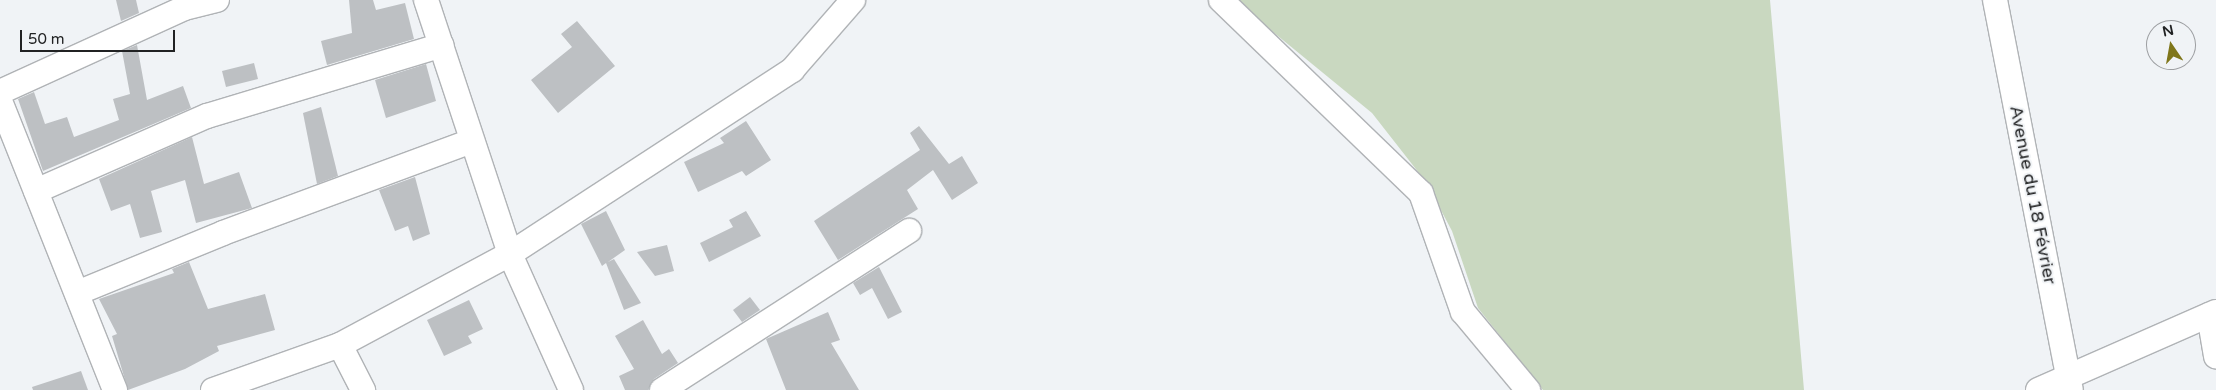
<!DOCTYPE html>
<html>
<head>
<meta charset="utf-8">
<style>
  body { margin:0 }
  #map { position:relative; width:2216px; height:390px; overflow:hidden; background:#f0f3f6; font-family:"Varela Round",sans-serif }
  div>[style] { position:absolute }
  .green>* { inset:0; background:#c9d8c0 }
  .building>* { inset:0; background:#bdc0c3 }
  .roads { filter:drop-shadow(1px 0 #b0b3b6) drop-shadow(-1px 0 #b0b3b6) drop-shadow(0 1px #b0b3b6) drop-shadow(0 -1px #b0b3b6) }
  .minor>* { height:24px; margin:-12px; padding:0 12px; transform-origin:12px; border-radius:12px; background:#fff }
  span { translate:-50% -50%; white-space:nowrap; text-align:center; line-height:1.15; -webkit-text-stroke:4px #f0f3f6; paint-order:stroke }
  .street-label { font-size:18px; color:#212223 }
  .north { position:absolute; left:2146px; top:20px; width:50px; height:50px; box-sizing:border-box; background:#f0f3f6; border:1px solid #9d9fa2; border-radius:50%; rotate:348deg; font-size:14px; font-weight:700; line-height:20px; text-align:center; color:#212223 }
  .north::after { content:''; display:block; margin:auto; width:18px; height:22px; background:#7f761a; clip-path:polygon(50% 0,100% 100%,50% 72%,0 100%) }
  .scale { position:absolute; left:20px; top:30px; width:155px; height:22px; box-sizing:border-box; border:2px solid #212223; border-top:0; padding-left:6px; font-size:15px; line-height:18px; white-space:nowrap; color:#212223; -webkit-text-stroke:4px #f0f3f6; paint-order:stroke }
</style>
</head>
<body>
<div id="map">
  <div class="green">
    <i style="clip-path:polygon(1234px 0,1770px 0,1804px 390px,1543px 390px,1478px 308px,1452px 231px,1426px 182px,1372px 113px)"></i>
  </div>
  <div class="building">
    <i style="clip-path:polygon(116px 0,136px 0,139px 13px,121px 21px)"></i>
    <i style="clip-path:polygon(349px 0,373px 0,376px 10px,405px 3px,414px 39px,327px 65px,321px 41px,352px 33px)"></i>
    <i style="clip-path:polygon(577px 21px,615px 66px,558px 113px,531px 80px,572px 47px,561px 34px)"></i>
    <i style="clip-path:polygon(137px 45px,147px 100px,183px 86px,191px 108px,43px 171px,18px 99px,34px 92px,45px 124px,67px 117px,74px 137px,119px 120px,113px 99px,130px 94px,122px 51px)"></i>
    <i style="clip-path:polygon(254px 63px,258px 79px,226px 87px,222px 71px)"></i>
    <i style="clip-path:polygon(426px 64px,436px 101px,386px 118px,375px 80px)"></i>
    <i style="clip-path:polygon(321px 107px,338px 176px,317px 184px,303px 113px)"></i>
    <i style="clip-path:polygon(746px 121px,771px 160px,746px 176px,742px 171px,698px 192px,684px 162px,724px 143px,720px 138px)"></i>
    <i style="clip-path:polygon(919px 126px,949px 164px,962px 156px,978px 183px,952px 200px,933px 170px,907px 190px,918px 209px,838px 260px,814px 221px,920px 150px,910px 133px)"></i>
    <i style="clip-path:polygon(192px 137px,204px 184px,239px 172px,252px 208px,196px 223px,185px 180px,151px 191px,162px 232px,140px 238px,130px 204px,111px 211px,99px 179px)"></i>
    <i style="clip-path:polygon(415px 177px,430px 234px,413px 241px,408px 226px,395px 231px,379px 190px)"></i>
    <i style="clip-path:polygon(606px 211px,625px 250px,608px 262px,614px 259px,641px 303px,624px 310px,606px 263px,602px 266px,581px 224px)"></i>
    <i style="clip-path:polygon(746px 211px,761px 236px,709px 262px,700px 243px,733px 227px,729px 220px)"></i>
    <i style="clip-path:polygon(667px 245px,674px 271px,655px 276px,637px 252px)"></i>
    <i style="clip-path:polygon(189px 262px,208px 309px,265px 294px,275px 330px,217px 346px,219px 351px,185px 369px,128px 390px,112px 336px,117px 334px,99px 299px,174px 273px,172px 269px)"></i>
    <i style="clip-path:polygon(879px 267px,902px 312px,888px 319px,872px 288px,860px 295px,853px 283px)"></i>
    <i style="clip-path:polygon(750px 297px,760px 310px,742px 322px,733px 310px)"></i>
    <i style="clip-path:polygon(469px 300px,483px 329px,468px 336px,472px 343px,444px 356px,427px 320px)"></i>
    <i style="clip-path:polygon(828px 312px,840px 340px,831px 343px,859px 390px,786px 390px,766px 339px)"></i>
    <i style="clip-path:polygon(643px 320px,662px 354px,669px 349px,678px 363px,654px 379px,648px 390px,625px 390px,619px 376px,634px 369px,615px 336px)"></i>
    <i style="clip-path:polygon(81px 371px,88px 390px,33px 390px,32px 387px)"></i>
  </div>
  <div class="roads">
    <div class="minor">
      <i style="left:426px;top:0;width:268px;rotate:71.7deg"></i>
      <i style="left:510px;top:254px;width:149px;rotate:65.8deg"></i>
      <i style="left:1221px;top:0;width:278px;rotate:44deg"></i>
      <i style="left:1421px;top:193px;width:126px;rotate:70.6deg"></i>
      <i style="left:1463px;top:312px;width:102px;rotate:50.2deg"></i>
      <i style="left:1995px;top:0;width:397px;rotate:79deg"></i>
      <i style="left:0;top:92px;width:202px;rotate:-24.5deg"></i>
      <i style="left:184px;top:8px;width:34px;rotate:-14deg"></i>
      <i style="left:0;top:101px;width:311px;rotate:68.3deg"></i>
      <i style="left:36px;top:191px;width:187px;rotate:-23.7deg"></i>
      <i style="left:207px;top:116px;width:245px;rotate:-16.8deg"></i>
      <i style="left:77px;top:293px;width:158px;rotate:-22.3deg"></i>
      <i style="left:223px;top:233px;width:265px;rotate:-20.3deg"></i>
      <i style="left:2209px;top:315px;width:42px;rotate:80.3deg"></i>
      <i style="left:340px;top:345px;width:51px;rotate:62.9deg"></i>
      <i style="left:213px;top:390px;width:135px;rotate:-19.5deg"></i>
      <i style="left:340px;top:345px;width:193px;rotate:-28.2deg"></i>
      <i style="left:510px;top:254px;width:337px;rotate:-33.1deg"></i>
      <i style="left:792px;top:70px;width:93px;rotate:-48.9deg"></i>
      <i style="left:662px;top:390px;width:294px;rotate:-32.8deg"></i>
      <i style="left:2038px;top:390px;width:194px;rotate:-23.7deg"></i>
    </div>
  </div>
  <div class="street-label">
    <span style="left:2033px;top:195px;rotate:79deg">Avenue du 18 Février</span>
  </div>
  <div class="north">N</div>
  <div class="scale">50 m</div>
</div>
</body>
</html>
